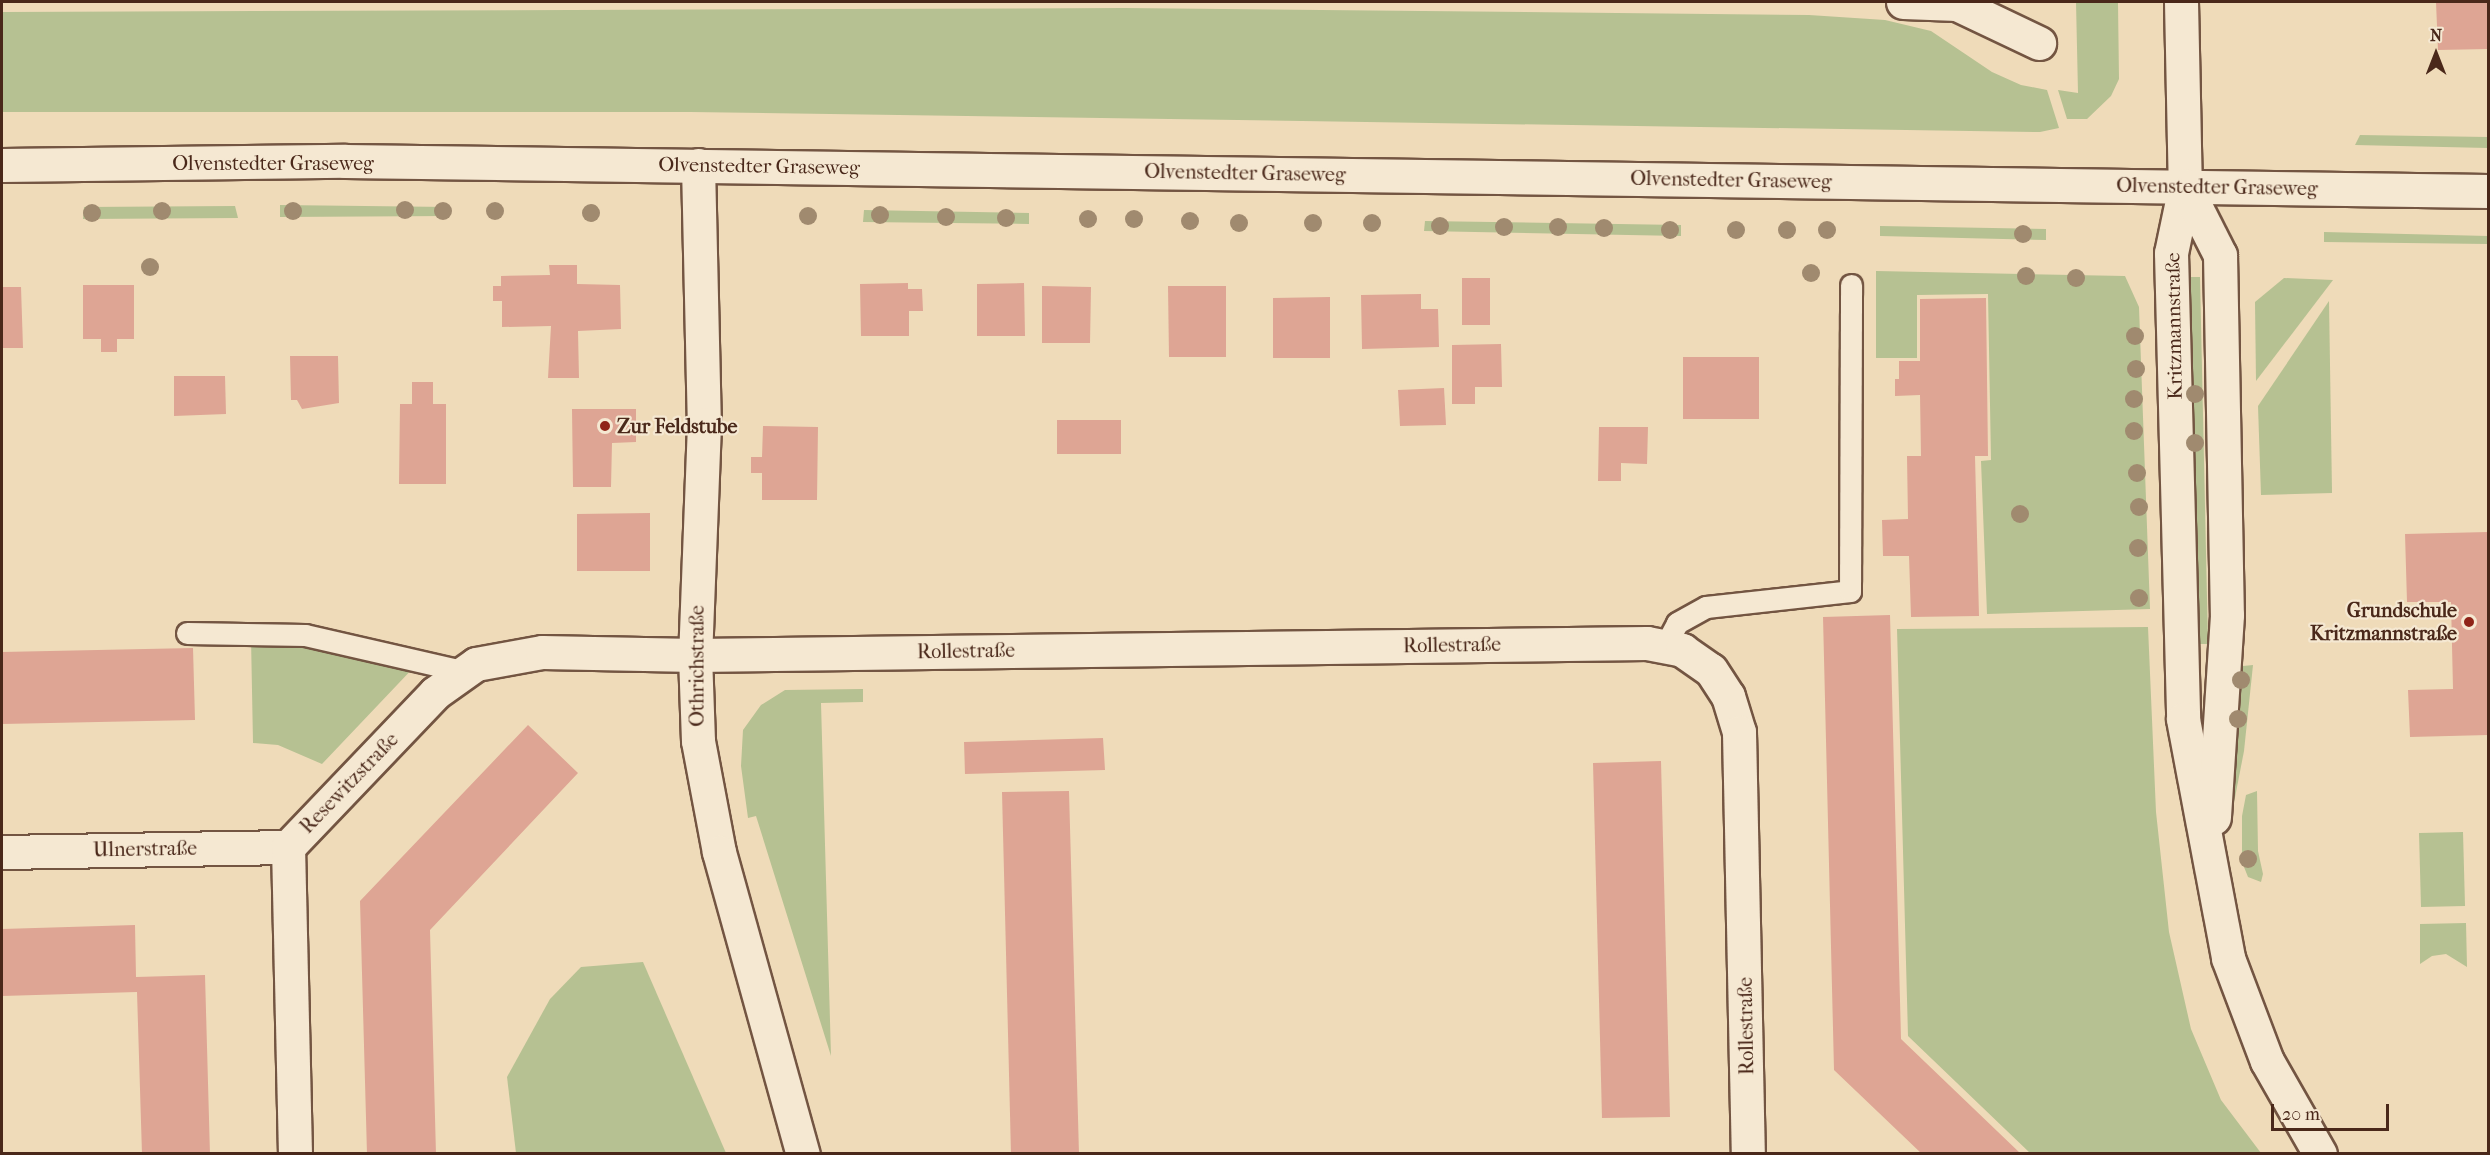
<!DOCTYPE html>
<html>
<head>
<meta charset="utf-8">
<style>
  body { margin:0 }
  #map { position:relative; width:2490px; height:1155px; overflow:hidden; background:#efdbb9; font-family:"IM FELL French Canon",serif }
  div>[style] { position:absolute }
  .green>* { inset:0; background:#b6c192 }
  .building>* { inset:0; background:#dea594 }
  .roads { filter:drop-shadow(2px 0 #735542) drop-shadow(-2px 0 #735542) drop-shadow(0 2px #735542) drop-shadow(0 -2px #735542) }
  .lane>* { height:21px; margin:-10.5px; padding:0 10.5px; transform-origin:10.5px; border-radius:10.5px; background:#f5e8d2 }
  .street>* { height:33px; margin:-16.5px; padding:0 16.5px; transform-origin:16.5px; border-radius:16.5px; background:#f5e8d2 }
  .secondary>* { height:33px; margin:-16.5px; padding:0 16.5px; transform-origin:16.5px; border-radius:16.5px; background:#f5e8d2 }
  .trees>* { width:18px; height:18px; margin:-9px; border-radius:50%; background:#a08a6f }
  .dots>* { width:16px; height:16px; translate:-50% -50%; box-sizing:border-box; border:3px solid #f5e8d2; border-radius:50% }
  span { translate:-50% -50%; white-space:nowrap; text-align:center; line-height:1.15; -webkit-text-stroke:4.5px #f5e8d2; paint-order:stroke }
  .street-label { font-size:20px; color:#4a281a }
  .poi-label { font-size:20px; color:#4a281a; font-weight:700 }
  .left { translate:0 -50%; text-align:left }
  .right { translate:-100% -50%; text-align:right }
  .frame { position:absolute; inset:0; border:3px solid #4a281a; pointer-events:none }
  .north { position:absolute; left:2406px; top:24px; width:60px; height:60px; -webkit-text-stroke:4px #f5e8d2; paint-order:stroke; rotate:0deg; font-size:16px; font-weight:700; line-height:24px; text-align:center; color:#4a281a }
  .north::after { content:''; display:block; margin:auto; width:21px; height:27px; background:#4a281a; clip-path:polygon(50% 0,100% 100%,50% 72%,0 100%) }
  .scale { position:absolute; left:2271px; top:1104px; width:118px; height:27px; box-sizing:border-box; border:3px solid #4a281a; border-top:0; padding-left:8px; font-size:18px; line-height:21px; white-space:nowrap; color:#4a281a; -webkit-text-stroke:4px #f5e8d2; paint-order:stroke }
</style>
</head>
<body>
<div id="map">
  <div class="green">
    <i style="clip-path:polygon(2076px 2px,2118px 3px,2119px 79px,2111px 96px,2087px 119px,2067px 119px,2058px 90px,2078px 93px)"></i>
    <i style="clip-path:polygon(1124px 8px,1809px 15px,1885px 20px,1931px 31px,1992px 72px,2021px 85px,2047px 90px,2059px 128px,2040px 132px,690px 112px,2px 112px,2px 12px)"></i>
    <i style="clip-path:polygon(2360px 135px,2488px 137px,2488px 148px,2355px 145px)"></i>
    <i style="clip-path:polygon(280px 205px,449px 207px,449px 216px,280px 217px)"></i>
    <i style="clip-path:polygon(235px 206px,238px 218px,83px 219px,84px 207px)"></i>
    <i style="clip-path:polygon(864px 210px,1029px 213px,1029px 224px,863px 222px)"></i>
    <i style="clip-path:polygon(1425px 221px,1681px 225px,1681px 236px,1424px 231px)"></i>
    <i style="clip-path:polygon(1880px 226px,2046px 229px,2046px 240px,1880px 236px)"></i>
    <i style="clip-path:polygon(2324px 232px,2488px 236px,2488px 244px,2324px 242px)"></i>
    <i style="clip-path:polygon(1876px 271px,2125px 276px,2139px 307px,2150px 609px,1987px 614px,1981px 461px,1991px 460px,1988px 294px,1917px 295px,1917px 358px,1876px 358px)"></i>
    <i style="clip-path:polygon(2188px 277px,2200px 277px,2208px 644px,2194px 644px)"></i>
    <i style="clip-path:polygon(2284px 278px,2333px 280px,2256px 381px,2255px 302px)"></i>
    <i style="clip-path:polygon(2329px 301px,2332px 493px,2261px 495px,2258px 406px)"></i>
    <i style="clip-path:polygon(2148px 627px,2156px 812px,2169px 932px,2191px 1029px,2221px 1100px,2261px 1153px,2030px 1153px,1908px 1036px,1897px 629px)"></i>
    <i style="clip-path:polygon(251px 638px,311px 642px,416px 665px,322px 764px,278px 745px,253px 743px)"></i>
    <i style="clip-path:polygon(2253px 665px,2244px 751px,2231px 818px,2233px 667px)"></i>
    <i style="clip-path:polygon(863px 689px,863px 702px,821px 703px,831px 1056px,756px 816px,748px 818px,741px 766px,743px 730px,761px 705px,785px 690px)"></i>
    <i style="clip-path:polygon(2257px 791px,2258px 851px,2263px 874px,2261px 882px,2248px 877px,2242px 862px,2242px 816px,2246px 795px)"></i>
    <i style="clip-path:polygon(2463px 832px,2465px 906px,2421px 907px,2419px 833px)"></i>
    <i style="clip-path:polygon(2466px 923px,2467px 967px,2446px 954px,2432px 956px,2420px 964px,2420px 924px)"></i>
    <i style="clip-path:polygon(643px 962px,726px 1153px,516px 1153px,507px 1077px,550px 999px,581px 967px)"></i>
  </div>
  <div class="building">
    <i style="clip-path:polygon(2436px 2px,2488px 2px,2488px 49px,2438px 50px)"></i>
    <i style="clip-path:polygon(549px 265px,577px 265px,577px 284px,620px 285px,621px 329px,578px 331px,579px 378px,548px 378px,551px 326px,502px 327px,502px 301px,493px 301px,493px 286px,501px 286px,501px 276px,550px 275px)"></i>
    <i style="clip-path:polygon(1462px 278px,1490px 278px,1490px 325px,1462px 325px)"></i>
    <i style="clip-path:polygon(908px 283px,908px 289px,922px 289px,923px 311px,909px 311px,909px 336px,861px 336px,860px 284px)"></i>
    <i style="clip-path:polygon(1024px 283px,1025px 336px,977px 336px,977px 284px)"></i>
    <i style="clip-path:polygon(83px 285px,134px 285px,134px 339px,117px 339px,117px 352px,101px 352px,101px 339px,83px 339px)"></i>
    <i style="clip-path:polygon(1042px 286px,1091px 287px,1090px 343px,1042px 343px)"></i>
    <i style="clip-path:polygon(1168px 286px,1226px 286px,1226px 357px,1169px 357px)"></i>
    <i style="clip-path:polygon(2px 287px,21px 287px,23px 348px,2px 348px)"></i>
    <i style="clip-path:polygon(1421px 294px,1421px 309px,1438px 309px,1439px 347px,1362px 349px,1361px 295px)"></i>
    <i style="clip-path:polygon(1330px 297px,1330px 358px,1273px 358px,1273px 298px)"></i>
    <i style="clip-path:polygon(1986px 298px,1988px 456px,1975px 456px,1979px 616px,1911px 617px,1909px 556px,1883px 556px,1882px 520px,1908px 519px,1907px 456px,1921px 456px,1920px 395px,1895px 396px,1895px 379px,1899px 379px,1899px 361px,1920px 361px,1920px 299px)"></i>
    <i style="clip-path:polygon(1501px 344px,1502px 387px,1475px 387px,1475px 404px,1452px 404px,1452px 345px)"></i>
    <i style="clip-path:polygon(290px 356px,338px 356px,339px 403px,302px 409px,297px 400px,291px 400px)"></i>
    <i style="clip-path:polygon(1683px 357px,1759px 357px,1759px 419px,1683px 419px)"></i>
    <i style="clip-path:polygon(174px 376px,225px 376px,226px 414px,174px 416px)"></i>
    <i style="clip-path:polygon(412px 382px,433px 382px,433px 404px,446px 404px,446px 484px,399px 484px,400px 404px,412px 404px)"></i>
    <i style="clip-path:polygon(1444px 388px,1446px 425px,1400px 426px,1398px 390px)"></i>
    <i style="clip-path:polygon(572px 409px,636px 409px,636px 442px,612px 443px,611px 487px,573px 487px)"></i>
    <i style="clip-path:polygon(1057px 420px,1121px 420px,1121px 454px,1057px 454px)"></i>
    <i style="clip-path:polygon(763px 426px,818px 427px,817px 500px,762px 500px,762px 473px,751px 473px,751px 457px,762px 457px)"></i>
    <i style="clip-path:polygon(1599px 427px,1648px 427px,1647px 464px,1621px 463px,1621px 481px,1598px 481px)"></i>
    <i style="clip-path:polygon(650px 513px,650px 571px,577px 571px,577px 514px)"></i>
    <i style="clip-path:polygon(2488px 532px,2488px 735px,2410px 737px,2408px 690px,2453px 689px,2451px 602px,2407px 602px,2405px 534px)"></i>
    <i style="clip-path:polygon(1890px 615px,1901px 1039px,2021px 1154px,1922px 1154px,1834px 1070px,1823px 617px)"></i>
    <i style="clip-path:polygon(193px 648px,195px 720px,2px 724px,2px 652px)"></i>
    <i style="clip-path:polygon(528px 725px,578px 773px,430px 930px,436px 1154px,367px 1154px,360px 901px)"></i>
    <i style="clip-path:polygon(1103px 738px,1105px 770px,965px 774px,964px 742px)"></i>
    <i style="clip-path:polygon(1661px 761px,1670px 1117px,1602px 1118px,1593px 763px)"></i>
    <i style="clip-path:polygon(1069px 791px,1079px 1154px,1011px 1154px,1002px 792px)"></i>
    <i style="clip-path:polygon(135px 925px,136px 977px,205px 975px,210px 1154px,142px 1154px,137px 992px,2px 996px,2px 929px)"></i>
  </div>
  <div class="roads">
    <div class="lane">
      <i style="left:187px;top:633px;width:118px;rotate:1deg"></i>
      <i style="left:305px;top:635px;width:161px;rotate:12.9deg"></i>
      <i style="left:1665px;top:646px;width:26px;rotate:-62deg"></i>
      <i style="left:1677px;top:623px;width:33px;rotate:-29deg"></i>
      <i style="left:1706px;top:607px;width:145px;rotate:-6.3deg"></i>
      <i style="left:1850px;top:591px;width:306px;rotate:-89.8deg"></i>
    </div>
    <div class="street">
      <i style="left:1903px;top:2px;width:54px;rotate:2.1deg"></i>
      <i style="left:1957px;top:4px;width:91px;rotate:25.4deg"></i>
      <i style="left:2181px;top:2px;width:184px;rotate:88.8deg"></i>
      <i style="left:2185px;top:186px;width:68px;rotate:101.8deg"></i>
      <i style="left:2171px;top:253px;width:466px;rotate:88.5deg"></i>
      <i style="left:2183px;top:719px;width:243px;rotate:79.3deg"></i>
      <i style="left:2228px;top:958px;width:110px;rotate:69.3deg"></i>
      <i style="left:2267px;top:1061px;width:107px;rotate:60.3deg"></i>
      <i style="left:698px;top:165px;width:259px;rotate:88.7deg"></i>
      <i style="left:704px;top:424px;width:231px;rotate:92.2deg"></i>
      <i style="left:695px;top:655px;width:86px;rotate:88deg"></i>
      <i style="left:698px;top:741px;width:113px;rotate:79.3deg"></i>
      <i style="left:719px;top:852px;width:313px;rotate:74.5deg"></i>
      <i style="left:2185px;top:186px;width:77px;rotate:63.1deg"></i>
      <i style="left:2220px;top:255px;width:360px;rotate:88.9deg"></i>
      <i style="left:2227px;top:615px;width:203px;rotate:93.7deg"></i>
      <i style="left:2px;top:852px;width:286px;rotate:-1deg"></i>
      <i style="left:295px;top:1154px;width:307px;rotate:-91.3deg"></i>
      <i style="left:288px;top:847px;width:213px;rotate:-46.3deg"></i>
      <i style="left:435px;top:693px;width:50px;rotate:-35.3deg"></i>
      <i style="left:476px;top:664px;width:67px;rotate:-10.3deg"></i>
      <i style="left:542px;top:652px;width:153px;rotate:1.1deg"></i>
      <i style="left:695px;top:655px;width:952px;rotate:-0.72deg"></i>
      <i style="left:1647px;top:643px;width:36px;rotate:11deg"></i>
      <i style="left:1682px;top:650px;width:35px;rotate:35deg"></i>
      <i style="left:1711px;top:670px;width:31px;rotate:57deg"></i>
      <i style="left:1728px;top:696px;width:38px;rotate:73deg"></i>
      <i style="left:1739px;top:732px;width:422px;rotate:88.8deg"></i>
    </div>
    <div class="secondary">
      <i style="left:2px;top:165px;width:343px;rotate:-0.7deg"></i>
      <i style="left:345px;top:161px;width:2143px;rotate:0.8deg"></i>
    </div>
  </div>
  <div class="trees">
    <i style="left:405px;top:210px"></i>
    <i style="left:162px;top:211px"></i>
    <i style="left:293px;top:211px"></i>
    <i style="left:443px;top:211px"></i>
    <i style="left:495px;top:211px"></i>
    <i style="left:92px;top:213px"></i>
    <i style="left:591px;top:213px"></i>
    <i style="left:880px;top:215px"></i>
    <i style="left:808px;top:216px"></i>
    <i style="left:946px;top:217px"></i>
    <i style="left:1006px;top:218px"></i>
    <i style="left:1088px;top:219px"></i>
    <i style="left:1134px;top:219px"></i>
    <i style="left:1190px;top:221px"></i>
    <i style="left:1239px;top:223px"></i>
    <i style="left:1313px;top:223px"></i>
    <i style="left:1372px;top:223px"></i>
    <i style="left:1440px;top:226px"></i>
    <i style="left:1504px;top:227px"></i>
    <i style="left:1558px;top:227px"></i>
    <i style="left:1604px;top:228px"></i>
    <i style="left:1670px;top:230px"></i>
    <i style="left:1736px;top:230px"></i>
    <i style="left:1787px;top:230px"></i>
    <i style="left:1827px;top:230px"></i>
    <i style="left:2023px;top:234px"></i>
    <i style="left:150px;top:267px"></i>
    <i style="left:1811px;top:273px"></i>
    <i style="left:2026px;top:276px"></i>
    <i style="left:2076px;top:278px"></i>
    <i style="left:2135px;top:336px"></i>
    <i style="left:2136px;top:369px"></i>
    <i style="left:2195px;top:394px"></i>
    <i style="left:2134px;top:399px"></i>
    <i style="left:2134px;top:431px"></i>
    <i style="left:2195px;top:443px"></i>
    <i style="left:2137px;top:473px"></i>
    <i style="left:2139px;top:507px"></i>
    <i style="left:2020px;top:514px"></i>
    <i style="left:2138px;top:548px"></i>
    <i style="left:2139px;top:598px"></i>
    <i style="left:2241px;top:680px"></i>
    <i style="left:2238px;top:719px"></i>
    <i style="left:2248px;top:859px"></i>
  </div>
  <div class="dots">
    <i style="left:605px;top:426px;background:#8f2418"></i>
    <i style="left:2469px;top:622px;background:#8f2418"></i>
  </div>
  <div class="street-label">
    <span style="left:273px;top:163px">Olvenstedter Graseweg</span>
    <span style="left:759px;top:166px;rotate:1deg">Olvenstedter Graseweg</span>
    <span style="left:1245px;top:173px;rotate:1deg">Olvenstedter Graseweg</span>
    <span style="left:1731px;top:180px;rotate:1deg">Olvenstedter Graseweg</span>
    <span style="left:2217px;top:187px;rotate:1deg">Olvenstedter Graseweg</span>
    <span style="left:2174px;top:326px;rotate:-91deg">Kritzmannstraße</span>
    <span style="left:1452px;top:645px;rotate:-1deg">Rollestraße</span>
    <span style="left:966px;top:651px;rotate:-1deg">Rollestraße</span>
    <span style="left:697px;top:666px;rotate:-90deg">Othrichstraße</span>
    <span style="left:349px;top:783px;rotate:-46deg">Resewitzstraße</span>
    <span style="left:145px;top:849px;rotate:-1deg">Ulnerstraße</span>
    <span style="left:1746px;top:1026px;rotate:-91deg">Rollestraße</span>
  </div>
  <div class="poi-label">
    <span class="left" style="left:617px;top:426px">Zur Feldstube</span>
    <span class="right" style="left:2457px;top:622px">Grundschule<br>Kritzmannstraße</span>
  </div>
  <div class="frame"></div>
  <div class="north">N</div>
  <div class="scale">20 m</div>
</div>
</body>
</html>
